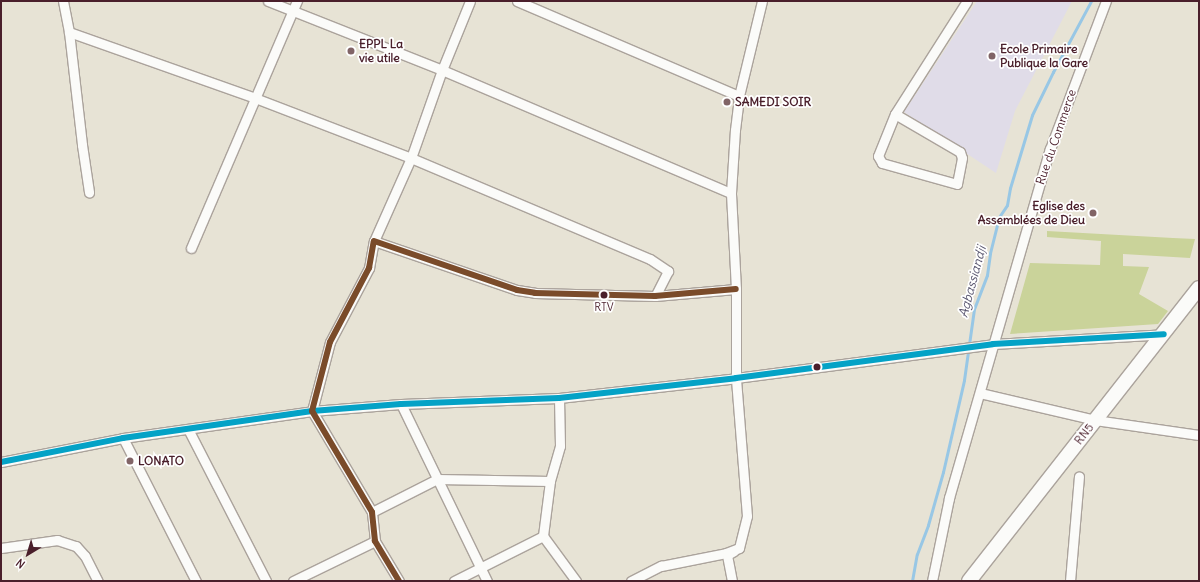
<!DOCTYPE html>
<html>
<head>
<meta charset="utf-8">
<style>
  body { margin:0 }
  #map { position:relative; width:1200px; height:582px; overflow:hidden; background:#e7e3d5; font-family:Delius,sans-serif }
  div>[style] { position:absolute }
  .built>* { inset:0; background:#e0dce8 }
  .green>* { inset:0; background:#cad39a }
  .stream>* { height:3px; margin:-1.5px; padding:0 1.5px; transform-origin:1.5px; border-radius:1.5px; background:#98c7e5 }
  .roads { filter:drop-shadow(1px 0 #aba39c) drop-shadow(-1px 0 #aba39c) drop-shadow(0 1px #aba39c) drop-shadow(0 -1px #aba39c) }
  .street>* { height:9px; margin:-4.5px; padding:0 4.5px; transform-origin:4.5px; border-radius:4.5px; background:#fbfbf9 }
  .primary>* { height:14px; margin:-7px; padding:0 7px; transform-origin:7px; border-radius:7px; background:#fbfbf9 }
  .bus-1>* { height:6px; margin:-3px; padding:0 3px; transform-origin:3px; border-radius:3px; background:#04a2c6 }
  .bus-2>* { height:6px; margin:-3px; padding:0 3px; transform-origin:3px; border-radius:3px; background:#7a4b2a }
  .dots>* { width:11px; height:11px; translate:-50% -50%; box-sizing:border-box; border:2px solid #fff; border-radius:50% }
  span { translate:-50% -50%; white-space:nowrap; text-align:center; line-height:1.15; -webkit-text-stroke:3.5px #fff; paint-order:stroke }
  .bus-label { font-size:11px; color:#4a1f2b }
  .poi-label { font-size:12px; color:#4a1f2b; font-weight:700 }
  .left { translate:0 -50%; text-align:left }
  .right { translate:-100% -50%; text-align:right }
  .street-label { font-size:12px; color:#4a1f2b }
  .water-label { font-size:13px; color:#59566f; font-style:italic }
  .frame { position:absolute; inset:0; border:2px solid #4a1f2b; pointer-events:none }
  .north { position:absolute; left:8px; top:534px; width:40px; height:40px; -webkit-text-stroke:3px #fff; paint-order:stroke; rotate:218deg; font-size:11px; font-weight:700; line-height:16px; text-align:center; color:#4a1f2b }
  .north::after { content:''; display:block; margin:auto; width:14px; height:18px; background:#4a1f2b; clip-path:polygon(50% 0,100% 100%,50% 72%,0 100%) }
</style>
</head>
<body>
<div id="map">
  <div class="built">
    <i style="clip-path:polygon(977px 1px,1072px 1px,1015px 111px,996px 173px,904px 112px)"></i>
  </div>
  <div class="green">
    <i style="clip-path:polygon(1047px 231px,1173px 238px,1195px 239px,1190px 258px,1123px 254px,1123px 266px,1149px 267px,1139px 294px,1168px 311px,1158px 324px,1010px 334px,1030px 263px,1100px 265px,1101px 241px,1047px 237px)"></i>
  </div>
  <div class="stream">
    <i style="left:912px;top:581px;width:27px;rotate:-80deg"></i>
    <i style="left:917px;top:554px;width:31px;rotate:-69deg"></i>
    <i style="left:928px;top:525px;width:55px;rotate:-74.2deg"></i>
    <i style="left:943px;top:472px;width:94px;rotate:-77.1deg"></i>
    <i style="left:964px;top:380px;width:72px;rotate:-82deg"></i>
    <i style="left:974px;top:309px;width:36px;rotate:-69deg"></i>
    <i style="left:987px;top:275px;width:22px;rotate:-82deg"></i>
    <i style="left:990px;top:253px;width:37px;rotate:-76deg"></i>
    <i style="left:999px;top:217px;width:14px;rotate:-56deg"></i>
    <i style="left:1007px;top:205px;width:17px;rotate:-80deg"></i>
    <i style="left:1010px;top:188px;width:76px;rotate:-73.2deg"></i>
    <i style="left:1032px;top:115px;width:48px;rotate:-64deg"></i>
    <i style="left:1053px;top:72px;width:81px;rotate:-61.8deg"></i>
  </div>
  <div class="roads">
    <div class="street">
      <i style="left:63px;top:1px;width:32px;rotate:79deg"></i>
      <i style="left:69px;top:32px;width:114px;rotate:83.4deg"></i>
      <i style="left:82px;top:145px;width:48px;rotate:81.5deg"></i>
      <i style="left:268px;top:1px;width:187px;rotate:21.6deg"></i>
      <i style="left:442px;top:70px;width:314px;rotate:23.1deg"></i>
      <i style="left:517px;top:1px;width:241px;rotate:23.2deg"></i>
      <i style="left:69px;top:32px;width:197px;rotate:19.5deg"></i>
      <i style="left:255px;top:98px;width:167px;rotate:21deg"></i>
      <i style="left:411px;top:158px;width:259px;rotate:22.9deg"></i>
      <i style="left:650px;top:259px;width:22px;rotate:34deg"></i>
      <i style="left:668px;top:271px;width:28px;rotate:117deg"></i>
      <i style="left:895px;top:114px;width:75px;rotate:30.3deg"></i>
      <i style="left:960px;top:152px;width:6px;rotate:72deg"></i>
      <i style="left:962px;top:158px;width:26px;rotate:101deg"></i>
      <i style="left:957px;top:184px;width:78px;rotate:-164.4deg"></i>
      <i style="left:882px;top:163px;width:8px;rotate:-120deg"></i>
      <i style="left:878px;top:156px;width:45px;rotate:-68deg"></i>
      <i style="left:895px;top:114px;width:134px;rotate:-57.5deg"></i>
      <i style="left:374px;top:241px;width:91px;rotate:-66deg"></i>
      <i style="left:411px;top:158px;width:93px;rotate:-70.6deg"></i>
      <i style="left:442px;top:70px;width:74px;rotate:-67.9deg"></i>
      <i style="left:191px;top:248px;width:269px;rotate:-66.8deg"></i>
      <i style="left:980px;top:393px;width:118px;rotate:13.2deg"></i>
      <i style="left:1095px;top:420px;width:105px;rotate:8.2deg"></i>
      <i style="left:559px;top:398px;width:48px;rotate:88.8deg"></i>
      <i style="left:560px;top:446px;width:36px;rotate:106deg"></i>
      <i style="left:550px;top:481px;width:55px;rotate:97.3deg"></i>
      <i style="left:543px;top:536px;width:56px;rotate:53.7deg"></i>
      <i style="left:401px;top:404px;width:197px;rotate:64.1deg"></i>
      <i style="left:188px;top:429px;width:171px;rotate:62.8deg"></i>
      <i style="left:123px;top:438px;width:161px;rotate:63deg"></i>
      <i style="left:1px;top:462px;width:124px;rotate:-11.1deg"></i>
      <i style="left:123px;top:438px;width:191px;rotate:-8.1deg"></i>
      <i style="left:312px;top:411px;width:89px;rotate:-4.5deg"></i>
      <i style="left:401px;top:404px;width:158px;rotate:-2.2deg"></i>
      <i style="left:559px;top:398px;width:178px;rotate:-6.4deg"></i>
      <i style="left:736px;top:378px;width:259px;rotate:-7.5deg"></i>
      <i style="left:993px;top:344px;width:171px;rotate:-3.3deg"></i>
      <i style="left:372px;top:512px;width:73px;rotate:-26.9deg"></i>
      <i style="left:437px;top:479px;width:113px;rotate:1deg"></i>
      <i style="left:1px;top:548px;width:57px;rotate:-8.1deg"></i>
      <i style="left:57px;top:540px;width:20px;rotate:18deg"></i>
      <i style="left:76px;top:546px;width:13px;rotate:48deg"></i>
      <i style="left:85px;top:556px;width:28px;rotate:63deg"></i>
      <i style="left:293px;top:581px;width:91px;rotate:-26deg"></i>
      <i style="left:399px;top:581px;width:47px;rotate:-121deg"></i>
      <i style="left:375px;top:541px;width:29px;rotate:-96deg"></i>
      <i style="left:372px;top:512px;width:117px;rotate:-120.7deg"></i>
      <i style="left:312px;top:411px;width:71px;rotate:-75.4deg"></i>
      <i style="left:330px;top:342px;width:84px;rotate:-62.2deg"></i>
      <i style="left:369px;top:268px;width:27px;rotate:-80deg"></i>
      <i style="left:374px;top:241px;width:151px;rotate:18.9deg"></i>
      <i style="left:517px;top:290px;width:18px;rotate:9deg"></i>
      <i style="left:535px;top:293px;width:120px;rotate:1.4deg"></i>
      <i style="left:655px;top:296px;width:81px;rotate:-4.9deg"></i>
      <i style="left:454px;top:581px;width:100px;rotate:-26.8deg"></i>
      <i style="left:631px;top:581px;width:34px;rotate:-27deg"></i>
      <i style="left:661px;top:566px;width:66px;rotate:-11.3deg"></i>
      <i style="left:726px;top:553px;width:14px;rotate:-21deg"></i>
      <i style="left:739px;top:548px;width:33px;rotate:-76deg"></i>
      <i style="left:747px;top:516px;width:138px;rotate:-94.6deg"></i>
      <i style="left:736px;top:378px;width:89px;rotate:-90deg"></i>
      <i style="left:736px;top:289px;width:96px;rotate:-93deg"></i>
      <i style="left:731px;top:193px;width:63px;rotate:-86.4deg"></i>
      <i style="left:735px;top:130px;width:34px;rotate:-83deg"></i>
      <i style="left:739px;top:96px;width:98px;rotate:-76.4deg"></i>
      <i style="left:732px;top:581px;width:26px;rotate:-101deg"></i>
      <i style="left:727px;top:555px;width:8px;rotate:-30deg"></i>
      <i style="left:932px;top:581px;width:85px;rotate:-78.4deg"></i>
      <i style="left:949px;top:498px;width:363px;rotate:-73.9deg"></i>
      <i style="left:1050px;top:149px;width:158px;rotate:-69.3deg"></i>
      <i style="left:1070px;top:581px;width:105px;rotate:-85.1deg"></i>
    </div>
    <div class="primary">
      <i style="left:969px;top:581px;width:372px;rotate:-51.9deg"></i>
    </div>
  </div>
  <div class="bus-1">
    <i style="left:1px;top:462px;width:124px;rotate:-11.1deg"></i>
    <i style="left:123px;top:438px;width:191px;rotate:-8.1deg"></i>
    <i style="left:312px;top:411px;width:89px;rotate:-4.5deg"></i>
    <i style="left:401px;top:404px;width:158px;rotate:-2.2deg"></i>
    <i style="left:559px;top:398px;width:178px;rotate:-6.4deg"></i>
    <i style="left:736px;top:378px;width:259px;rotate:-7.5deg"></i>
    <i style="left:993px;top:344px;width:171px;rotate:-3.3deg"></i>
  </div>
  <div class="bus-2">
    <i style="left:399px;top:581px;width:47px;rotate:-121deg"></i>
    <i style="left:375px;top:541px;width:29px;rotate:-96deg"></i>
    <i style="left:372px;top:512px;width:117px;rotate:-120.7deg"></i>
    <i style="left:312px;top:411px;width:71px;rotate:-75.4deg"></i>
    <i style="left:330px;top:342px;width:84px;rotate:-62.2deg"></i>
    <i style="left:369px;top:268px;width:27px;rotate:-80deg"></i>
    <i style="left:374px;top:241px;width:151px;rotate:18.9deg"></i>
    <i style="left:517px;top:290px;width:18px;rotate:9deg"></i>
    <i style="left:535px;top:293px;width:120px;rotate:1.4deg"></i>
    <i style="left:655px;top:296px;width:81px;rotate:-4.9deg"></i>
  </div>
  <div class="dots">
    <i style="left:351px;top:51px;background:#816466"></i>
    <i style="left:992px;top:56px;background:#816466"></i>
    <i style="left:727px;top:102px;background:#816466"></i>
    <i style="left:1093px;top:213px;background:#816466"></i>
    <i style="left:604px;top:295px;background:#4a1f2b"></i>
    <i style="left:817px;top:367px;background:#4a1f2b"></i>
    <i style="left:130px;top:461px;background:#816466"></i>
  </div>
  <div class="bus-label">
    <span style="left:604px;top:307px">RTV</span>
  </div>
  <div class="poi-label">
    <span class="left" style="left:359px;top:51px">EPPL La<br>vie utile</span>
    <span class="left" style="left:1000px;top:56px">Ecole Primaire<br>Publique la Gare</span>
    <span class="left" style="left:735px;top:102px">SAMEDI SOIR</span>
    <span class="right" style="left:1085px;top:213px">Eglise des<br>Assemblées de Dieu</span>
    <span class="left" style="left:138px;top:461px">LONATO</span>
  </div>
  <div class="street-label">
    <span style="left:1056px;top:137px;rotate:-71deg">Rue du Commerce</span>
    <span style="left:1084px;top:434px;rotate:-52deg">RN5</span>
  </div>
  <div class="water-label">
    <span style="left:973px;top:282px;rotate:-75deg">Agbassiandji</span>
  </div>
  <div class="frame"></div>
  <div class="north">N</div>
</div>
</body>
</html>
